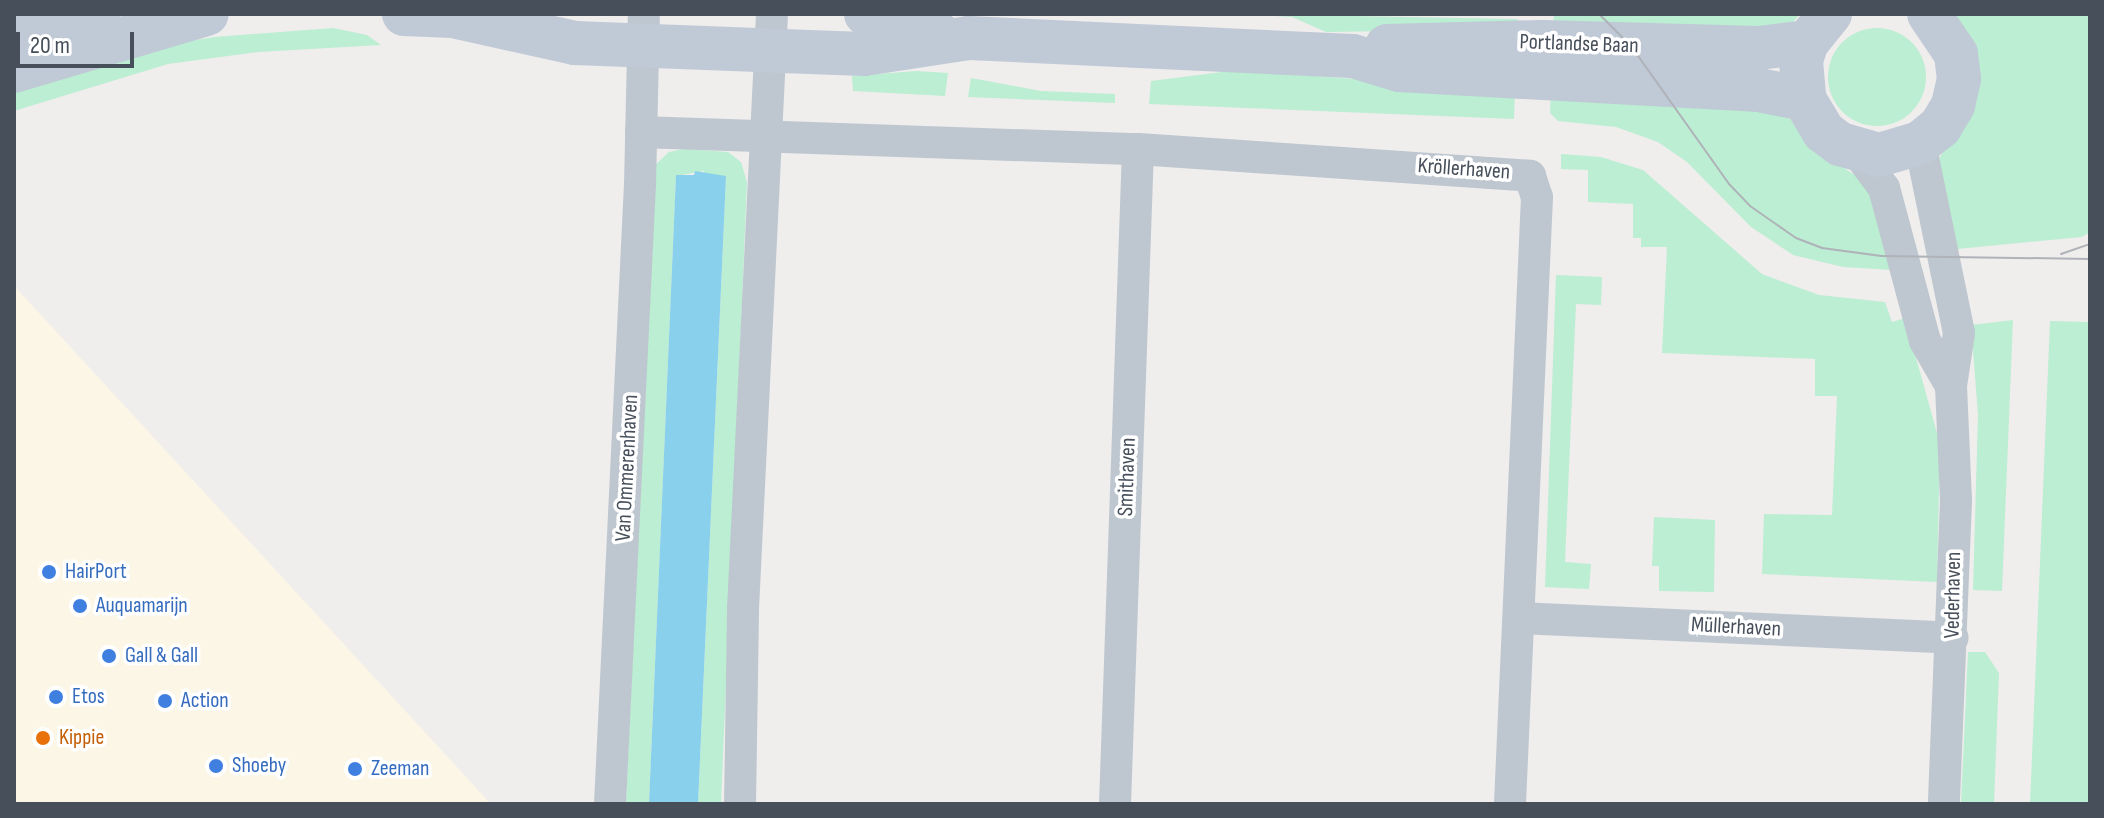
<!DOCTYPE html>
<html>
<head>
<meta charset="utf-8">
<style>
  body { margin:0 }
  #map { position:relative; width:2104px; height:818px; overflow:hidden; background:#f0eded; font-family:"Sofia Sans Condensed",sans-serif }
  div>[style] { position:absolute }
  .commercial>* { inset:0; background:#fbf6e6 }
  .green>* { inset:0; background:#bbeed2 }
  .round { border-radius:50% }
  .water>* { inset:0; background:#88d0eb }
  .street>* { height:32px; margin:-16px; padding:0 16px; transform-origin:16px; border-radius:16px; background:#bec7cf }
  .secondary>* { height:44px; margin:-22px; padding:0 22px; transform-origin:22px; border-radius:22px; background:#c0c9d6 }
  .tram>* { height:2px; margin:-1px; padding:0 1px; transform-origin:1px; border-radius:1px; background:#afb2b8 }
  .dots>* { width:22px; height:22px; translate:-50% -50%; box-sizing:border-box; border:4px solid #fff; border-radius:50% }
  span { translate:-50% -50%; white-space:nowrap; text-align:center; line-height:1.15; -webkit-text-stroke:7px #fff; paint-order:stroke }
  .street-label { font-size:22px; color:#464f5a }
  .shop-label { font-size:22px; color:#366cbe }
  .left { translate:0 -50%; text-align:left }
  .food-label { font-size:22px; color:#c56008 }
  .frame { position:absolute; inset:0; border:16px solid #464f5a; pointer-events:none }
  .scale { position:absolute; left:16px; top:32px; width:118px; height:36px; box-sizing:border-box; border:4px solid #464f5a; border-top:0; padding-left:10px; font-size:24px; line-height:28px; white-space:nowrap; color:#464f5a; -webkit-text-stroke:6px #fff; paint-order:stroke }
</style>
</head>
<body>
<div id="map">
  <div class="commercial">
    <i style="clip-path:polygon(14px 286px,29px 302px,491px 804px,14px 804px)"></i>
  </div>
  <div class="green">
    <i style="clip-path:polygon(1235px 14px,1518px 19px,1518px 29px,1326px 32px,1292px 17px)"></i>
    <i style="clip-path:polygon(1554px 14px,1800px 14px,1787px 29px,1553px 30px)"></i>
    <i style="clip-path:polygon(1957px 14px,2090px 14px,2090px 232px,2082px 237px,1947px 250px,1939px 159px,1964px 113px)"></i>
    <i style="clip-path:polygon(333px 28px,367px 35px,381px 45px,258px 52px,168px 64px,14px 111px,14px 80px,100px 54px,215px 37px)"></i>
    <i class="round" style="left:1828px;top:28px;width:98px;height:98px"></i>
    <i style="clip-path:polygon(1238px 70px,1515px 91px,1514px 119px,1149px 104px,1151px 81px)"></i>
    <i style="clip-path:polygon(916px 71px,948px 73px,945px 96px,853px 91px,852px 76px)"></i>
    <i style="clip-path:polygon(971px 78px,1041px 91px,1115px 94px,1115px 103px,968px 97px)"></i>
    <i style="clip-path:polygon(1551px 92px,1749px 101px,1789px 118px,1819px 151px,1859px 178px,1872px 197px,1893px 270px,1843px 267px,1793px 255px,1751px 227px,1687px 162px,1658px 142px,1616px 127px,1558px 121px,1550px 113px)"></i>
    <i style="clip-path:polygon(684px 149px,728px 152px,741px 162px,747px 182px,721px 804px,698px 804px,726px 176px,704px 176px,704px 171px,676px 176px,649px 804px,626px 804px,654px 166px,669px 152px)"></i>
    <i style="clip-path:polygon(1561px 154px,1601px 157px,1643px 170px,1762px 274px,1819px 295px,1885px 302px,1892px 322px,1905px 318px,1940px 444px,1937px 582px,1762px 574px,1764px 514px,1832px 515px,1837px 396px,1815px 396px,1815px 359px,1662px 353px,1667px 247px,1641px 247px,1641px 238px,1633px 238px,1633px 204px,1588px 202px,1588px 170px,1561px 169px)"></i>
    <i style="clip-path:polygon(1556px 275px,1602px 277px,1601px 305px,1576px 304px,1565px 562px,1591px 564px,1589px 589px,1545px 587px)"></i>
    <i style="clip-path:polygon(2013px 320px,2002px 591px,1973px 590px,1978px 415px,1971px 325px)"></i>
    <i style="clip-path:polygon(2050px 321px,2090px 322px,2090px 804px,2030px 804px)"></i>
    <i style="clip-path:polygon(1654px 517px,1715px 520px,1714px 592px,1659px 591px,1659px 566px,1652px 566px)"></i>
    <i style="clip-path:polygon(1968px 652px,1985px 652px,1999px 673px,1994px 804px,1961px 804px)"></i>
  </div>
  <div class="water">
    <i style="clip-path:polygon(695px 171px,726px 176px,698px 804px,649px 804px,676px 175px,694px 175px)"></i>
  </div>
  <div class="street">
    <i style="left:641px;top:132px;width:497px;rotate:2deg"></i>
    <i style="left:1138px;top:149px;width:393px;rotate:3.9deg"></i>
    <i style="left:1530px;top:176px;width:22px;rotate:72deg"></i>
    <i style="left:1537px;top:197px;width:608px;rotate:92.55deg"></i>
    <i style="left:1920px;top:143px;width:194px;rotate:78.4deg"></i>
    <i style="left:1959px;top:333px;width:54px;rotate:98.6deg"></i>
    <i style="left:1951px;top:386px;width:115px;rotate:87.5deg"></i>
    <i style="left:1956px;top:501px;width:303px;rotate:92.3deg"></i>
    <i style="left:1857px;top:152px;width:45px;rotate:53.1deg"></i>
    <i style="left:1884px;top:188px;width:158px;rotate:75deg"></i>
    <i style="left:1925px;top:341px;width:52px;rotate:60deg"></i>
    <i style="left:1519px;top:618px;width:434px;rotate:2.6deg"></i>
    <i style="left:610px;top:804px;width:620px;rotate:-87.23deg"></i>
    <i style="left:640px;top:185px;width:171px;rotate:-88.7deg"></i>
    <i style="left:740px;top:804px;width:195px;rotate:-89.1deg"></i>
    <i style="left:743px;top:609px;width:596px;rotate:-87.21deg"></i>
    <i style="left:1115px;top:804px;width:655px;rotate:-87.99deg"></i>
  </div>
  <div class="secondary">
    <i style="left:404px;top:14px;width:49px;rotate:2.3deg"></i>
    <i style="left:453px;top:16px;width:125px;rotate:12.5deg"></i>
    <i style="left:575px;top:43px;width:289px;rotate:2.2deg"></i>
    <i style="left:864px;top:54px;width:106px;rotate:-8.7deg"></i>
    <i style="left:969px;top:38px;width:384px;rotate:2.7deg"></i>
    <i style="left:1353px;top:56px;width:48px;rotate:16.9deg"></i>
    <i style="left:1399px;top:70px;width:361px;rotate:3.2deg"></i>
    <i style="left:1759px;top:90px;width:46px;rotate:11.3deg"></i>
    <i style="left:866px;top:14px;width:77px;rotate:15.8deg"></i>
    <i style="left:1830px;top:14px;width:36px;rotate:129deg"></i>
    <i style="left:1807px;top:42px;width:20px;rotate:108deg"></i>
    <i style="left:1801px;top:61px;width:38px;rotate:85deg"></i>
    <i style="left:1804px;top:99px;width:39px;rotate:59deg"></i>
    <i style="left:1824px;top:132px;width:20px;rotate:37deg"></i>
    <i style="left:1840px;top:144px;width:41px;rotate:15.8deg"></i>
    <i style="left:1879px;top:155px;width:43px;rotate:-16.3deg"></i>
    <i style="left:1920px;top:143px;width:26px;rotate:-39deg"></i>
    <i style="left:1940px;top:127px;width:26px;rotate:-59deg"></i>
    <i style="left:1953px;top:105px;width:27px;rotate:-77deg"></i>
    <i style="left:1959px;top:79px;width:25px;rotate:-97deg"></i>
    <i style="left:1956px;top:54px;width:48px;rotate:-124deg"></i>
    <i style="left:14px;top:31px;width:86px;rotate:-11.4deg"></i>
    <i style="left:1387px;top:46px;width:155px;rotate:-1.5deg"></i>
    <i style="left:1542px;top:42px;width:217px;rotate:1.6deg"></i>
    <i style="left:1759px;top:48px;width:48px;rotate:-7.1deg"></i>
    <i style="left:14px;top:71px;width:201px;rotate:-16.5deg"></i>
  </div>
  <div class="tram">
    <i style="left:1599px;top:14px;width:45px;rotate:45deg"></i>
    <i style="left:1631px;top:46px;width:169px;rotate:54.6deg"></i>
    <i style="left:1729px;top:184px;width:30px;rotate:46deg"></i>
    <i style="left:1750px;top:206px;width:56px;rotate:34.8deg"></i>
    <i style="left:1796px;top:238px;width:28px;rotate:21deg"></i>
    <i style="left:1822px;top:248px;width:60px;rotate:7.7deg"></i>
    <i style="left:1881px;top:256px;width:209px;rotate:0.8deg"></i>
    <i style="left:2061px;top:254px;width:31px;rotate:-19deg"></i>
  </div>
  <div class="dots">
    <i style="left:49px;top:572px;background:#3f7fe0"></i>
    <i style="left:80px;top:606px;background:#3f7fe0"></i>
    <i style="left:109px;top:656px;background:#3f7fe0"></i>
    <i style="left:56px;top:697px;background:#3f7fe0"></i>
    <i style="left:165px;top:701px;background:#3f7fe0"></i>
    <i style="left:43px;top:738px;background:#e8710a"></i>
    <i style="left:216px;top:766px;background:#3f7fe0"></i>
    <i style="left:355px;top:769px;background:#3f7fe0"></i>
  </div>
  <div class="street-label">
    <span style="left:1579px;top:44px;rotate:2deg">Portlandse Baan</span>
    <span style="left:1464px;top:169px;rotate:4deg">Kröllerhaven</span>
    <span style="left:627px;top:468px;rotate:-87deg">Van Ommerenhaven</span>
    <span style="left:1127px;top:477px;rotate:-88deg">Smithaven</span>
    <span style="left:1953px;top:595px;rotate:-89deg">Vederhaven</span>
    <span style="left:1736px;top:627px;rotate:3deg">Müllerhaven</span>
  </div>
  <div class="shop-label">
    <span class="left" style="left:65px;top:572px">HairPort</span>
    <span class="left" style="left:96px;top:606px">Auquamarijn</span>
    <span class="left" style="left:125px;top:656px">Gall &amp; Gall</span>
    <span class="left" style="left:72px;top:697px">Etos</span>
    <span class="left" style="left:181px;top:701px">Action</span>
    <span class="left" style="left:232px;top:766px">Shoeby</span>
    <span class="left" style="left:371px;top:769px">Zeeman</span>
  </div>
  <div class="food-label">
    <span class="left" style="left:59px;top:738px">Kippie</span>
  </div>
  <div class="frame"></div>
  <div class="scale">20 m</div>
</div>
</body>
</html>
